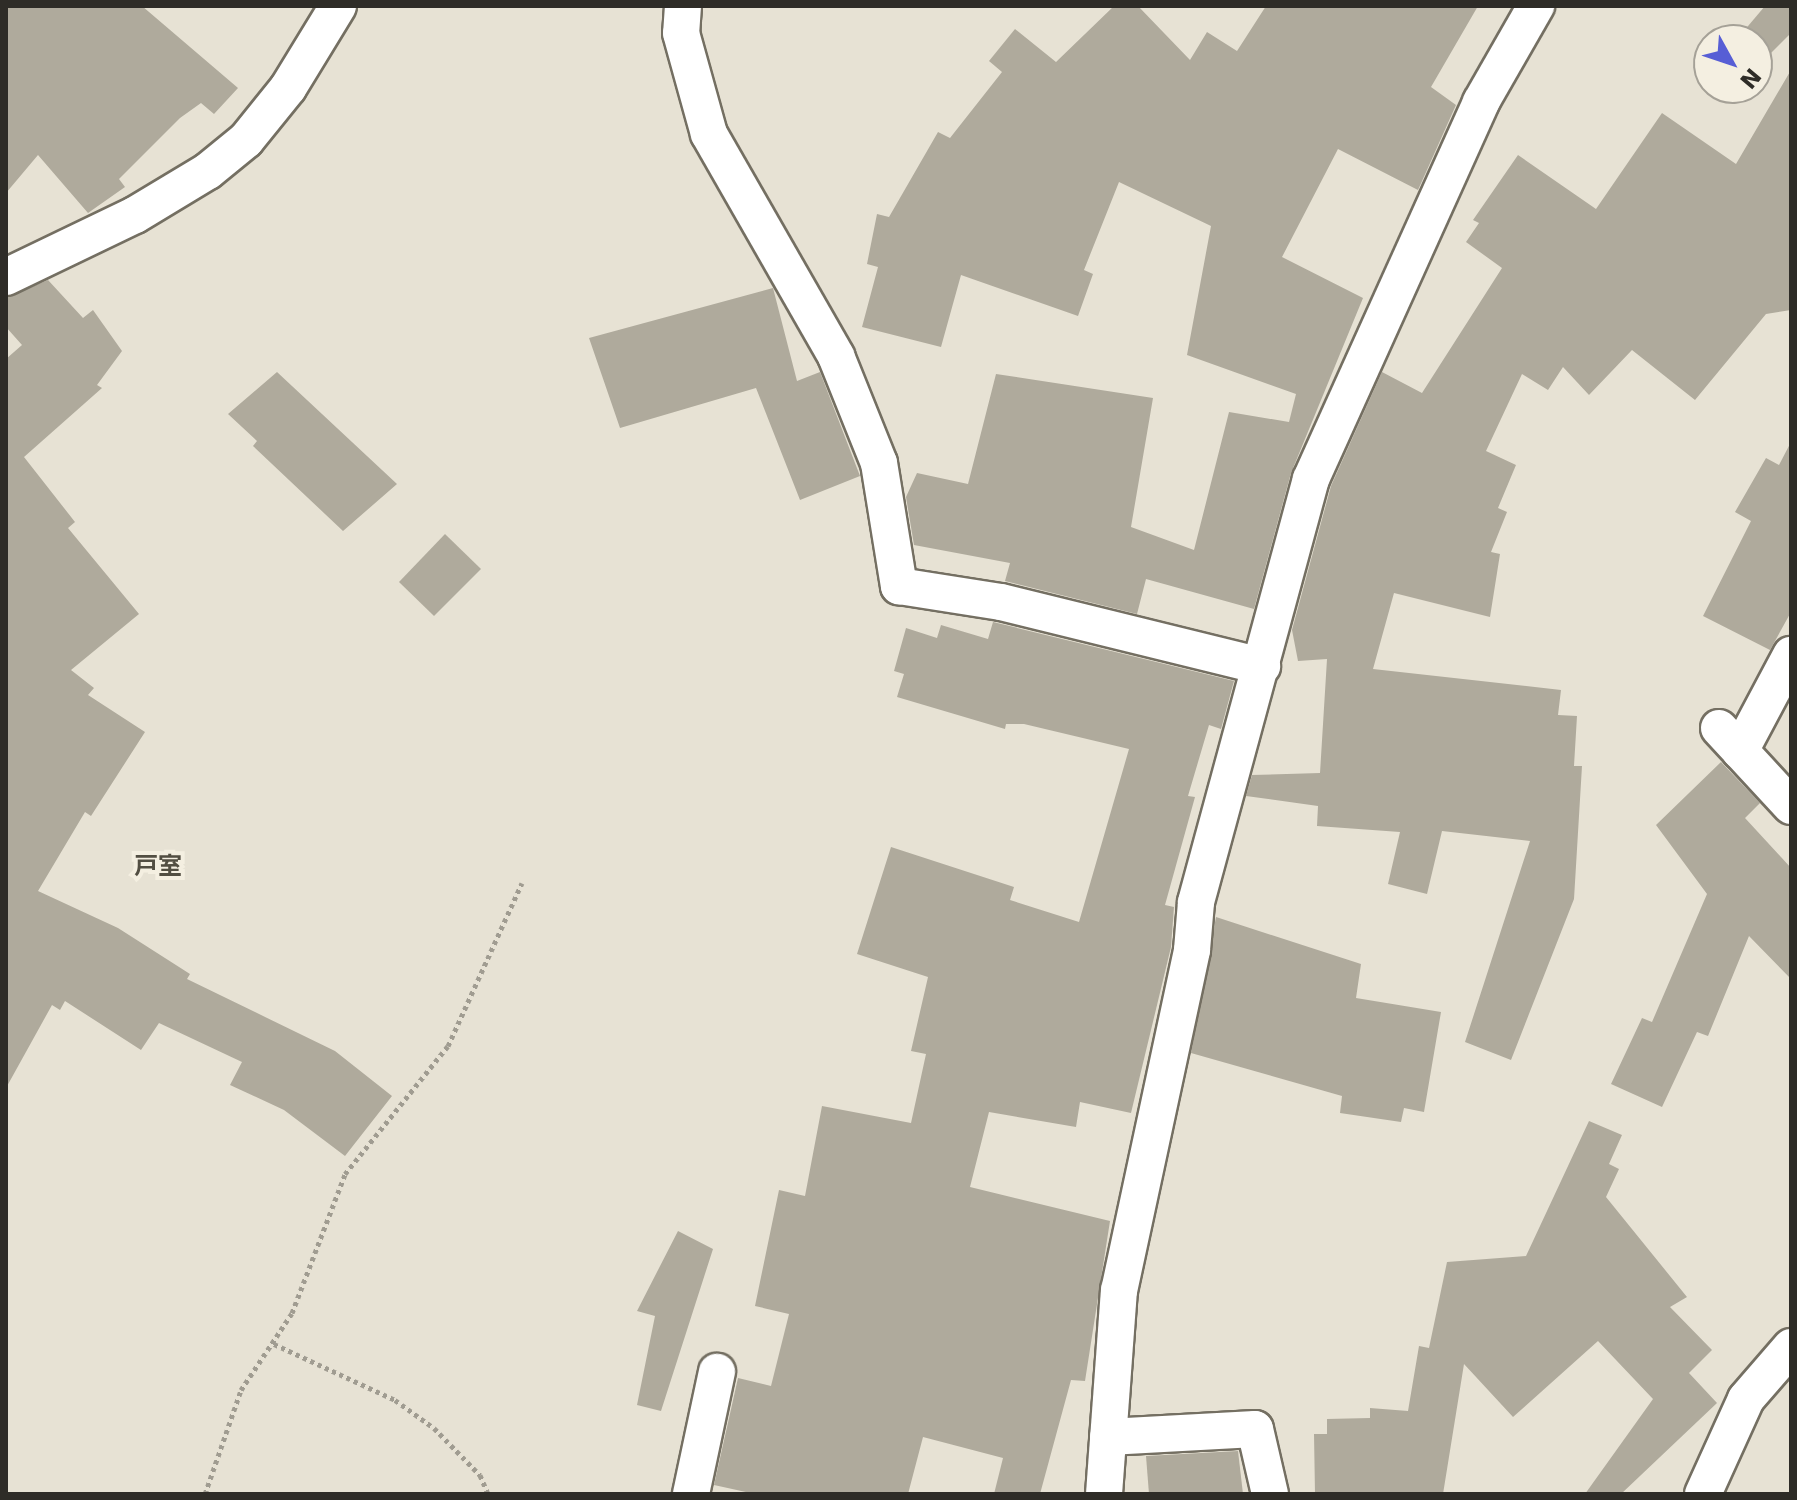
<!DOCTYPE html>
<html>
<head>
<meta charset="utf-8">
<style>
  body { margin:0 }
  #map { position:relative; width:1797px; height:1500px; overflow:hidden; background:#e7e2d4; font-family:"DejaVu Sans","Noto Sans JP",sans-serif }
  div>[style] { position:absolute }
  .building>* { inset:0; background:#afaa9c }
  .path>* { height:5px; margin-top:-2.5px; transform-origin:0; background:repeating-linear-gradient(90deg,#a09c91 0 4px,transparent 0 8px) }
  .roads { filter:drop-shadow(2px 0 #746f62) drop-shadow(-2px 0 #746f62) drop-shadow(0 2px #746f62) drop-shadow(0 -2px #746f62) }
  .minor>* { height:36px; margin:-18px; padding:0 18px; transform-origin:18px; border-radius:18px; background:#fff }
  span { translate:-50% -50%; white-space:nowrap; text-align:center; line-height:1.15; -webkit-text-stroke:8px #f4efe1; paint-order:stroke }
  .neighbourhood-label { font-size:24px; color:#524e42; font-weight:700 }
  .frame { position:absolute; inset:0; border:8px solid #2e2c27; pointer-events:none }
  .north { position:absolute; left:1693px; top:24px; width:80px; height:80px; box-sizing:border-box; background:#f4efe1; border:2px solid #a5a197; border-radius:50%; rotate:130deg; font-size:22px; font-weight:700; line-height:32px; text-align:center; color:#2e2c27 }
  .north::after { content:''; display:block; margin:auto; width:28px; height:36px; background:#575ed5; clip-path:polygon(50% 0,100% 100%,50% 72%,0 100%) }
</style>
</head>
<body>
<div id="map">
  <div class="building">
    <i style="clip-path:polygon(6px 6px,142px 6px,238px 88px,214px 114px,201px 103px,180px 118px,119px 179px,125px 187px,88px 213px,38px 155px,6px 193px)"></i>
    <i style="clip-path:polygon(1114px 6px,1138px 6px,1190px 60px,1207px 32px,1237px 51px,1266px 6px,1478px 6px,1431px 87px,1456px 105px,1418px 190px,1338px 149px,1282px 257px,1363px 298px,1291px 473px,1254px 609px,1146px 579px,1137px 614px,1005px 581px,1010px 563px,914px 545px,906px 497px,917px 473px,968px 484px,996px 374px,1153px 398px,1131px 527px,1194px 550px,1229px 412px,1289px 422px,1296px 394px,1187px 355px,1211px 226px,1119px 182px,1084px 270px,1093px 274px,1078px 316px,961px 275px,941px 347px,862px 327px,878px 267px,867px 264px,877px 214px,889px 217px,938px 132px,950px 138px,1002px 72px,989px 61px,1015px 29px,1056px 62px)"></i>
    <i style="clip-path:polygon(1765px 6px,1791px 6px,1791px 33px,1771px 53px,1743px 32px)"></i>
    <i style="clip-path:polygon(1791px 70px,1791px 310px,1766px 314px,1695px 400px,1632px 350px,1589px 395px,1563px 367px,1548px 390px,1522px 374px,1486px 451px,1516px 465px,1498px 508px,1507px 512px,1491px 552px,1500px 554px,1490px 617px,1394px 593px,1373px 669px,1561px 690px,1558px 715px,1577px 716px,1574px 766px,1582px 766px,1574px 899px,1511px 1060px,1465px 1042px,1530px 841px,1442px 831px,1427px 894px,1388px 884px,1400px 832px,1317px 826px,1318px 806px,1246px 796px,1252px 775px,1320px 773px,1327px 659px,1298px 661px,1292px 630px,1331px 486px,1382px 372px,1422px 393px,1502px 268px,1466px 242px,1479px 223px,1473px 220px,1518px 155px,1596px 209px,1662px 113px,1736px 164px)"></i>
    <i style="clip-path:polygon(48px 280px,83px 318px,93px 310px,122px 351px,97px 385px,102px 388px,24px 457px,75px 522px,68px 528px,139px 614px,71px 670px,94px 688px,88px 695px,145px 732px,91px 816px,85px 812px,38px 891px,118px 928px,190px 974px,187px 979px,335px 1051px,392px 1096px,345px 1156px,284px 1110px,230px 1085px,242px 1062px,159px 1023px,141px 1050px,65px 1001px,60px 1010px,52px 1005px,6px 1088px,6px 359px,22px 345px,6px 327px,6px 298px)"></i>
    <i style="clip-path:polygon(773px 288px,797px 381px,820px 372px,860px 476px,800px 500px,756px 388px,620px 428px,589px 338px)"></i>
    <i style="clip-path:polygon(277px 372px,397px 484px,343px 531px,253px 446px,257px 441px,228px 414px)"></i>
    <i style="clip-path:polygon(1791px 442px,1791px 612px,1770px 650px,1703px 616px,1751px 521px,1735px 512px,1766px 458px,1779px 465px)"></i>
    <i style="clip-path:polygon(445px 534px,481px 569px,434px 616px,399px 582px)"></i>
    <i style="clip-path:polygon(993px 622px,1234px 681px,1221px 729px,1209px 725px,1188px 796px,1195px 797px,1165px 905px,1174px 907px,1171px 947px,1131px 1113px,1080px 1102px,1076px 1127px,989px 1112px,970px 1187px,1110px 1221px,1085px 1381px,1071px 1380px,1040px 1494px,994px 1494px,1003px 1458px,923px 1437px,908px 1494px,755px 1494px,714px 1485px,738px 1378px,771px 1386px,789px 1314px,755px 1306px,779px 1190px,805px 1196px,822px 1106px,911px 1123px,926px 1054px,911px 1051px,928px 977px,857px 954px,891px 847px,1014px 887px,1010px 900px,1079px 922px,1129px 749px,1024px 724px,1006px 724px,1005px 729px,897px 697px,904px 674px,894px 671px,906px 628px,937px 638px,941px 625px,988px 639px)"></i>
    <i style="clip-path:polygon(1721px 762px,1760px 803px,1745px 818px,1791px 868px,1791px 979px,1749px 936px,1708px 1036px,1697px 1032px,1662px 1107px,1611px 1084px,1642px 1018px,1652px 1022px,1707px 894px,1656px 825px)"></i>
    <i style="clip-path:polygon(1216px 917px,1361px 964px,1356px 998px,1441px 1012px,1424px 1112px,1404px 1108px,1401px 1122px,1340px 1113px,1342px 1096px,1191px 1053px)"></i>
    <i style="clip-path:polygon(1589px 1121px,1622px 1135px,1609px 1164px,1619px 1169px,1606px 1197px,1687px 1297px,1670px 1307px,1712px 1350px,1689px 1373px,1717px 1403px,1621px 1494px,1585px 1494px,1653px 1399px,1598px 1341px,1513px 1417px,1464px 1364px,1443px 1494px,1315px 1494px,1314px 1434px,1327px 1434px,1327px 1419px,1370px 1418px,1370px 1408px,1408px 1411px,1419px 1346px,1429px 1348px,1447px 1262px,1526px 1256px)"></i>
    <i style="clip-path:polygon(678px 1231px,713px 1249px,661px 1411px,637px 1405px,655px 1316px,637px 1311px)"></i>
    <i style="clip-path:polygon(1238px 1451px,1243px 1494px,1149px 1494px,1146px 1456px)"></i>
  </div>
  <div class="path">
    <i style="left:274px;top:1344px;width:133px;rotate:24.8deg"></i>
    <i style="left:395px;top:1400px;width:48px;rotate:35.7deg"></i>
    <i style="left:434px;top:1428px;width:66px;rotate:45.6deg"></i>
    <i style="left:480px;top:1475px;width:21px;rotate:67deg"></i>
    <i style="left:205px;top:1494px;width:110px;rotate:-70.9deg"></i>
    <i style="left:241px;top:1390px;width:92px;rotate:-56.5deg"></i>
    <i style="left:292px;top:1313px;width:149px;rotate:-69.1deg"></i>
    <i style="left:345px;top:1174px;width:164px;rotate:-51.2deg"></i>
    <i style="left:448px;top:1046px;width:179px;rotate:-65.6deg"></i>
  </div>
  <div class="roads">
    <div class="minor">
      <i style="left:683px;top:6px;width:27px;rotate:94deg"></i>
      <i style="left:681px;top:33px;width:105px;rotate:74.5deg"></i>
      <i style="left:709px;top:134px;width:256px;rotate:60.2deg"></i>
      <i style="left:836px;top:356px;width:115px;rotate:68.1deg"></i>
      <i style="left:879px;top:463px;width:125px;rotate:80.8deg"></i>
      <i style="left:899px;top:586px;width:103px;rotate:8.9deg"></i>
      <i style="left:1001px;top:602px;width:269px;rotate:13.8deg"></i>
      <i style="left:6px;top:277px;width:143px;rotate:-25.7deg"></i>
      <i style="left:135px;top:215px;width:85px;rotate:-31.1deg"></i>
      <i style="left:208px;top:171px;width:49px;rotate:-39.2deg"></i>
      <i style="left:246px;top:140px;width:67px;rotate:-51.1deg"></i>
      <i style="left:288px;top:88px;width:96px;rotate:-58.6deg"></i>
      <i style="left:1719px;top:728px;width:106px;rotate:47.3deg"></i>
      <i style="left:1740px;top:751px;width:109px;rotate:-62deg"></i>
      <i style="left:1108px;top:1437px;width:147px;rotate:-3.1deg"></i>
      <i style="left:1255px;top:1429px;width:67px;rotate:77deg"></i>
      <i style="left:691px;top:1494px;width:125px;rotate:-78deg"></i>
      <i style="left:1104px;top:1494px;width:204px;rotate:-85.8deg"></i>
      <i style="left:1119px;top:1291px;width:349px;rotate:-77.9deg"></i>
      <i style="left:1192px;top:950px;width:48px;rotate:-85.2deg"></i>
      <i style="left:1196px;top:902px;width:438px;rotate:-74.8deg"></i>
      <i style="left:1311px;top:479px;width:414px;rotate:-65.7deg"></i>
      <i style="left:1481px;top:102px;width:111px;rotate:-60.2deg"></i>
      <i style="left:1703px;top:1494px;width:104px;rotate:-65.6deg"></i>
      <i style="left:1746px;top:1399px;width:69px;rotate:-49.1deg"></i>
    </div>
  </div>
  <div class="neighbourhood-label">
    <span style="left:158px;top:867px">戸室</span>
  </div>
  <div class="frame"></div>
  <div class="north">N</div>
</div>
</body>
</html>
